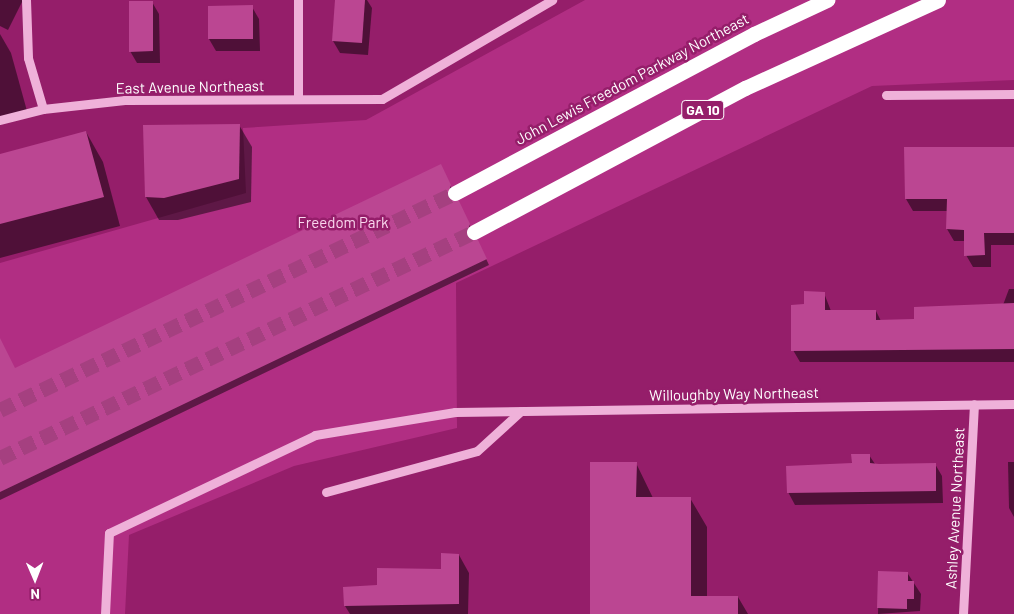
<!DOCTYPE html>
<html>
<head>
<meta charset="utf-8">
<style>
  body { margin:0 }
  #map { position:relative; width:1014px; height:614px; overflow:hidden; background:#951e6a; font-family:Barlow,sans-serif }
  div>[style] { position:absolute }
  .green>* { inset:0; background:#b12e83 }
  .shadow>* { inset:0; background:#0007 }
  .building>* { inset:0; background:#bb4692 }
  .highway-tunnel>* { height:15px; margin-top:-7.5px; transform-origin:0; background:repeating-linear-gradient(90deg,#a54080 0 15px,transparent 0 23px) }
  .minor>* { height:9px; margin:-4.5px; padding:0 4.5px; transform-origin:4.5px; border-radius:4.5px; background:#efb1d9 }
  .highway>* { height:15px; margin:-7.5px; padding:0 7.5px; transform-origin:7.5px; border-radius:7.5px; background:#fff }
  span { translate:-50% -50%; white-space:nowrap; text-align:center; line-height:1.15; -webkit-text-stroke:5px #951e6a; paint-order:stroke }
  .shield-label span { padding:1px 4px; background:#951e6a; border:1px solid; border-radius:4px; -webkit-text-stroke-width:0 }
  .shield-label { font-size:14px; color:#fff; font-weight:700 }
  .street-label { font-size:15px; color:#fff }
  .park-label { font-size:15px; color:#fad7ee }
  .north { position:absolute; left:10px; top:554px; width:50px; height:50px; -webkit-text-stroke:4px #951e6a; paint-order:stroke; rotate:179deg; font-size:14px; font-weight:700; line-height:20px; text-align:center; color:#fff }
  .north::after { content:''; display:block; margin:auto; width:18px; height:22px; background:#fff; clip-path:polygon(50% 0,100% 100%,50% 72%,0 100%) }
</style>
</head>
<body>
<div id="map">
  <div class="green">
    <i style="clip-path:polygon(585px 0,1014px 0,1014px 80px,872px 86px,456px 283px,457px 428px,294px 466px,129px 535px,125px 614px,0 614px,0 263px,246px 193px,243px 128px,366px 120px)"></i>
  </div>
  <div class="shadow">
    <i style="clip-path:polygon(0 0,23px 0,8px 30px,0 26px)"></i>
    <i style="clip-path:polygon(336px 0,367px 0,372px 8px,368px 55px,340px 53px,333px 41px)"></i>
    <i style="clip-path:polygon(152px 2px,159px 14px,160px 63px,137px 63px,130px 51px)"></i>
    <i style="clip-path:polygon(252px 7px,259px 19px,260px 51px,216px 51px,209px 39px)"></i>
    <i style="clip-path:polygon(0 34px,11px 53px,27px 111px,0 119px)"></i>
    <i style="clip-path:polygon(239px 125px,252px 147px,251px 202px,178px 220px,159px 220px,146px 197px)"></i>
    <i style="clip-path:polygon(86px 132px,103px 162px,120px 226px,0 258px,0 155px)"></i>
    <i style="clip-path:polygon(1014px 147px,1014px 245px,991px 245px,991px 267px,973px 267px,966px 255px,965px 241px,954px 241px,947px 229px,948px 211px,913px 211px,906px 199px)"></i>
    <i style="clip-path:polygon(444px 172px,453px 191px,451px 200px,462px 209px,472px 230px,470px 239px,481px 248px,489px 265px,0 500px,0 342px,15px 370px)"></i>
    <i style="clip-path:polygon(1009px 289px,1014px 289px,1014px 362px,800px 362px,793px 350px,805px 306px,824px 293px,831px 311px,876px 311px,881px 321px,915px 320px,1003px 305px)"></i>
    <i style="clip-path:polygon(869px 455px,875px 464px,935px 464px,942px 476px,943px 503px,795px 505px,788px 492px)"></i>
    <i style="clip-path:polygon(1008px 462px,1014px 462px,1014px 517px,1009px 508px)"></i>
    <i style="clip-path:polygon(636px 463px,653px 498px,690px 498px,707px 527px,707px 597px,738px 597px,748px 614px,592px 614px)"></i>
    <i style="clip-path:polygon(459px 555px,469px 573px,468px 614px,350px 614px,345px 606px,345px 588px,378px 586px,442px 570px)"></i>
    <i style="clip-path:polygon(879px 573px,908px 574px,921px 594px,920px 611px,878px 614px)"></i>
  </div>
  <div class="building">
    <i style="clip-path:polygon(335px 0,365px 0,362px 43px,332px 41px)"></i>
    <i style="clip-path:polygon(129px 1px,153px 1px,153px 51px,129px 52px)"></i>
    <i style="clip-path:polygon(253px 5px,253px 39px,208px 39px,208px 6px)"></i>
    <i style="clip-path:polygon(240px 124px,239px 179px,164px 198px,145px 197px,143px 125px)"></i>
    <i style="clip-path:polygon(86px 131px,104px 197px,0 224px,0 154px)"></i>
    <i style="clip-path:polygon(904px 147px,1014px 147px,1014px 233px,984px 233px,985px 255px,964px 256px,964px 230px,946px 229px,947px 199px,905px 199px)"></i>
    <i style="clip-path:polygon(441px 164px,451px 185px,447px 197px,459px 201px,470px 224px,466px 236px,478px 240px,487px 259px,0 492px,0 338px,15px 368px)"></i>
    <i style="clip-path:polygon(804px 291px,825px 292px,825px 310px,876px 310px,876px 320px,914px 319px,914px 307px,1014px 303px,1014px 349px,791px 351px,791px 305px,804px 304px)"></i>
    <i style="clip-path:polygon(851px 454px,870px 454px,870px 463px,879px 464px,936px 463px,936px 491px,787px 493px,786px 466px,852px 463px)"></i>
    <i style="clip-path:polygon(590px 462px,637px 462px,636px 497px,691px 497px,691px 596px,738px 596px,738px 614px,590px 614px)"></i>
    <i style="clip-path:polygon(441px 553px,459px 554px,459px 604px,344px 606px,343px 587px,377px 585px,377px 568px,441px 569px)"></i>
    <i style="clip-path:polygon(878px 571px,908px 572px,908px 581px,914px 581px,914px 599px,907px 599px,907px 609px,877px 608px)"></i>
  </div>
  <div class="highway-tunnel">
    <i style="left:0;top:410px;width:504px;rotate:-25.5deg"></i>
    <i style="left:0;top:458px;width:525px;rotate:-25.49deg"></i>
  </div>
  <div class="minor">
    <i style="left:26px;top:0;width:58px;rotate:88deg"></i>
    <i style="left:28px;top:58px;width:53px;rotate:73.6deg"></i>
    <i style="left:298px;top:0;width:99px;rotate:90deg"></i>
    <i style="left:886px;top:95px;width:128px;rotate:-0.4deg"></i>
    <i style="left:0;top:120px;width:44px;rotate:-14.3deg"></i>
    <i style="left:43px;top:109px;width:82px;rotate:-6.3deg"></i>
    <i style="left:125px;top:100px;width:257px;rotate:-0.2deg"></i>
    <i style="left:382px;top:99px;width:197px;rotate:-30.2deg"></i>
    <i style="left:326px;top:492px;width:156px;rotate:-15.2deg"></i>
    <i style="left:477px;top:451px;width:59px;rotate:-42.3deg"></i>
    <i style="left:105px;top:614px;width:81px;rotate:-87.2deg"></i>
    <i style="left:109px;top:533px;width:228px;rotate:-25.4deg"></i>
    <i style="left:315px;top:435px;width:142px;rotate:-9.3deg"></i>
    <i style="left:455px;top:412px;width:559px;rotate:-0.82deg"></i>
    <i style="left:963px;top:614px;width:210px;rotate:-87deg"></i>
  </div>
  <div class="highway">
    <i style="left:455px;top:193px;width:339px;rotate:-28deg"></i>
    <i style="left:754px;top:34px;width:81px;rotate:-25deg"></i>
    <i style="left:474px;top:232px;width:307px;rotate:-28deg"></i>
    <i style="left:745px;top:88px;width:212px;rotate:-24.5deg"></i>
  </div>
  <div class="shield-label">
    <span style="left:703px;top:110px">GA 10</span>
  </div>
  <div class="street-label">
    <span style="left:632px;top:79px;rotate:-28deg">John Lewis Freedom Parkway Northeast</span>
    <span style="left:190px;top:87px;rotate:-1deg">East Avenue Northeast</span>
    <span style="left:734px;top:394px;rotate:-1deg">Willoughby Way Northeast</span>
    <span style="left:955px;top:508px;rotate:-87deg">Ashley Avenue Northeast</span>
  </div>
  <div class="park-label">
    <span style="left:343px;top:223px">Freedom Park</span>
  </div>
  <div class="north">N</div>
</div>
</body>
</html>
